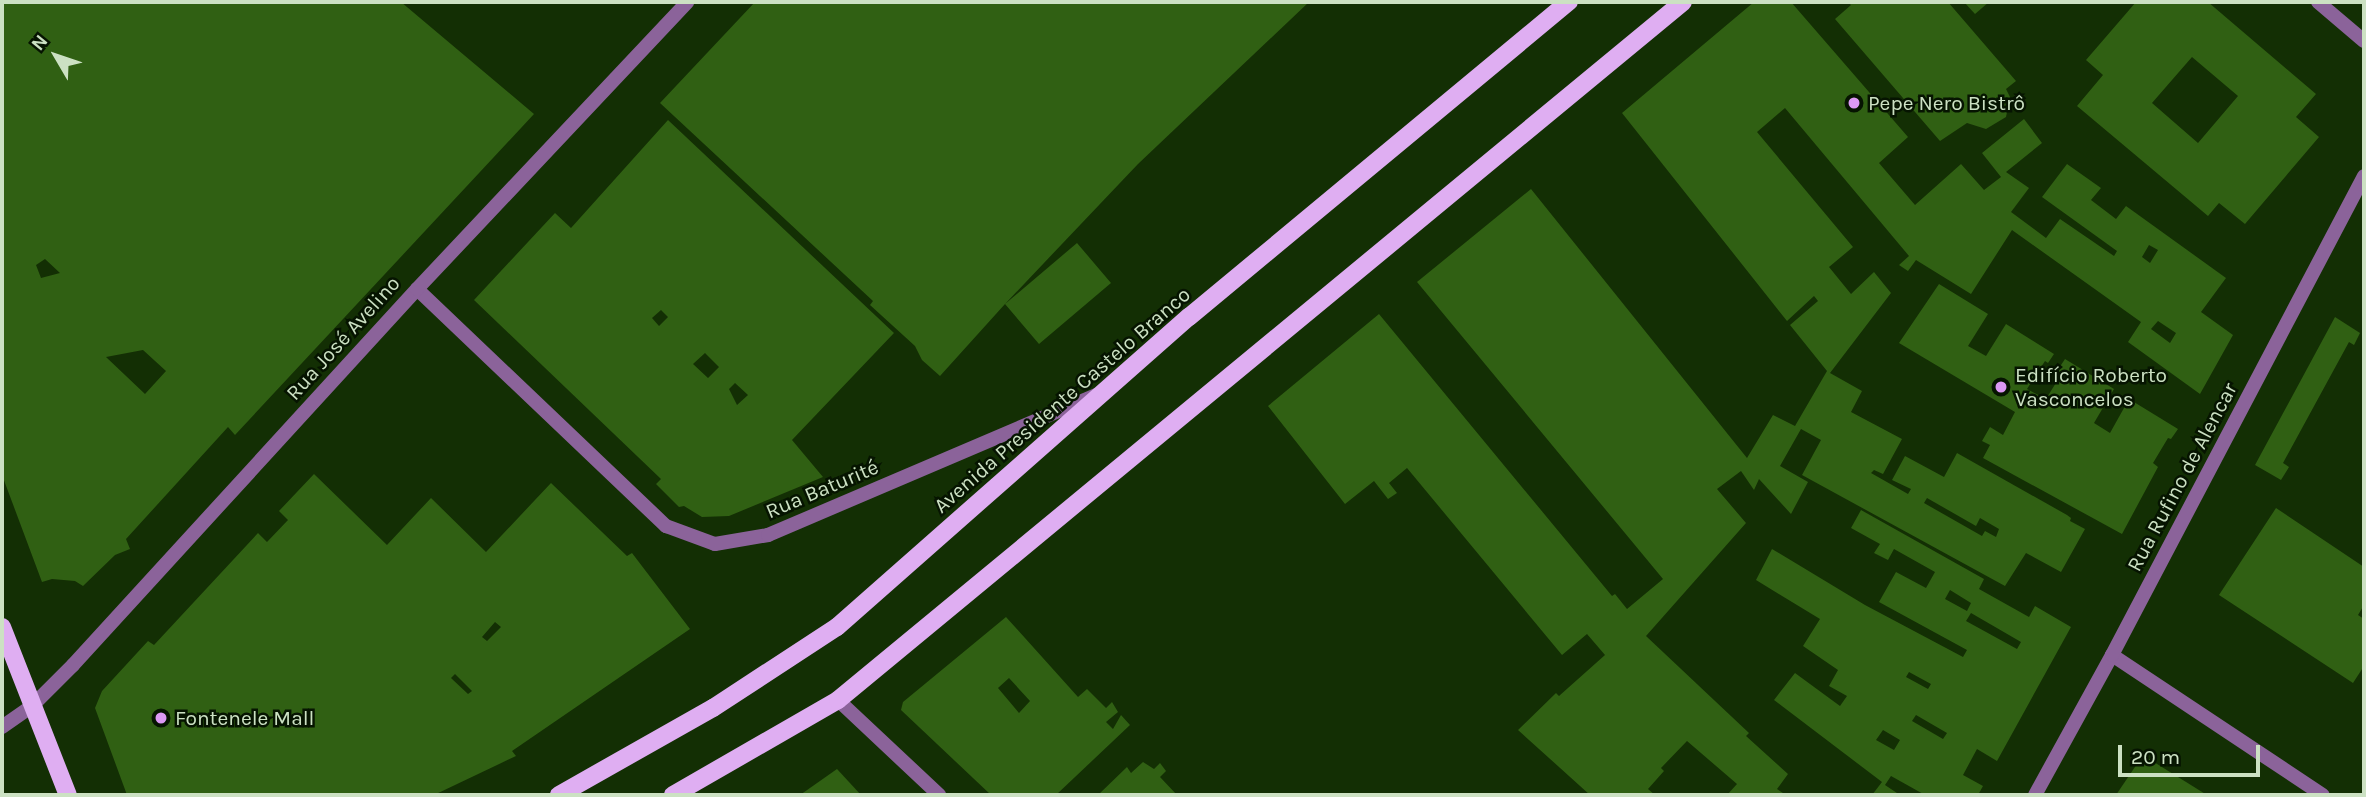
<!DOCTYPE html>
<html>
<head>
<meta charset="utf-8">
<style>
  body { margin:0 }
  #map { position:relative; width:2366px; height:797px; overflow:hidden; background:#132f04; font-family:Karla,sans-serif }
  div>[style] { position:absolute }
  .building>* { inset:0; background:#306013 }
  .minor>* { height:14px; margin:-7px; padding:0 7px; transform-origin:7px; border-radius:7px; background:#8b639a }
  .tertiary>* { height:14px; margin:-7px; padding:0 7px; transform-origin:7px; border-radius:7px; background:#8b639a }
  .primary>* { height:18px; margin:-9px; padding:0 9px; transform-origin:9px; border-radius:9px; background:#dfaef2 }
  .dots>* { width:19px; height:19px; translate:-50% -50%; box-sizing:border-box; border:4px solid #061401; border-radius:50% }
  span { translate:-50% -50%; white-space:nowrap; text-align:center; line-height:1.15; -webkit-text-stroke:5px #061401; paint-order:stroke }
  .poi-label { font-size:21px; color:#cce1c3 }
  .left { translate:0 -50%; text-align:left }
  .street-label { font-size:21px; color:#cce1c3 }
  .frame { position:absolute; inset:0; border:4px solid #cce1c3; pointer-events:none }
  .north { position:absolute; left:21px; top:21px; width:70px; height:70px; -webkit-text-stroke:5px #061401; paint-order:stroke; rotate:309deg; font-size:19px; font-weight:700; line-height:28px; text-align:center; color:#cce1c3 }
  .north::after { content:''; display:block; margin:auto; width:24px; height:32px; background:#cce1c3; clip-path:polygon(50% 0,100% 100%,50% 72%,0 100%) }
  .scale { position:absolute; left:2118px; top:745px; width:142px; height:32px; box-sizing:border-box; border:4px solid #cce1c3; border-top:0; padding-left:9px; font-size:21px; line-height:24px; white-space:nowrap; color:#cce1c3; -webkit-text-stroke:5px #061401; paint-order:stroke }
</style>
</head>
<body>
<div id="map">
  <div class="building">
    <i style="clip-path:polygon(evenodd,2px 2px,401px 2px,534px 114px,235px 435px,228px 427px,126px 539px,130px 549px,115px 555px,83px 586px,75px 581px,52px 579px,42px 582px,2px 475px,2px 2px,45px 259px,60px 273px,41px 278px,36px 265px,45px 259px,2px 2px,143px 350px,166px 371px,145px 394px,106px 357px,143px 350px)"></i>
    <i style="clip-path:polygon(755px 2px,1309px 2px,1138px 164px,1005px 304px,1077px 243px,1111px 283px,1039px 344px,1005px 304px,940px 376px,922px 360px,915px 346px,870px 305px,873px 301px,660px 103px)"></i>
    <i style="clip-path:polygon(evenodd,1754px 2px,1791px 2px,1908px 137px,1879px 163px,1915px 205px,1961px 164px,1984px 190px,2001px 177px,1982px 153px,2024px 119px,2042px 143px,2006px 172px,2029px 188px,2011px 212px,2046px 238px,2060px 219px,2114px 256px,2117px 251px,2042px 197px,2067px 164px,2101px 188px,2091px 200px,2116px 219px,2126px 206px,2226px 278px,2201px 312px,2233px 335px,2200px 394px,2128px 342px,2141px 322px,2012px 230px,1971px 294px,1916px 260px,1908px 271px,1899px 265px,1909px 256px,1785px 108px,1757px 132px,1853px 247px,1829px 267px,1851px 294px,1874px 272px,1891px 293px,1830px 373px,1862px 391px,1851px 412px,1902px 439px,1883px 474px,1874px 470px,1871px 473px,1908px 494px,1911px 489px,1892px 480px,1905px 456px,1944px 477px,1957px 453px,2067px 515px,2071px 518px,2070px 521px,2085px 529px,2061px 572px,2026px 553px,2005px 586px,1802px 475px,1821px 440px,1801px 429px,1780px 466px,1808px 482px,1791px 514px,1759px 479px,1754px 490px,1741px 471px,1717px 489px,1746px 523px,1646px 636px,1749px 733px,1746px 736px,1788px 774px,1777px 789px,1786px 795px,1727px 795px,1737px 784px,1687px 741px,1661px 768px,1664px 771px,1648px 789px,1655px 795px,1590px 795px,1518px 730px,1556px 693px,1559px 696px,1605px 655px,1587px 634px,1562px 655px,1407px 468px,1389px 483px,1397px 493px,1388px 499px,1374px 481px,1345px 504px,1268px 406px,1379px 314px,1612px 596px,1615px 594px,1627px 609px,1663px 579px,1417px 282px,1531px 189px,1747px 458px,1773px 415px,1795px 426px,1827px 371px,1790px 325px,1818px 301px,1814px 296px,1787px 321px,1622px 113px,1754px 2px,2149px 245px,2158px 250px,2150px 263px,2142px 257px,2149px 245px,1754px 2px,2158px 321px,2176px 333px,2170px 343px,2151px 329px,2158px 321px,1754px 2px,1927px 498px,1976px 526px,1980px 518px,1999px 529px,1996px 537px,1985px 531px,1982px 536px,1924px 503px,1927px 498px)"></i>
    <i style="clip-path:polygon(1848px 2px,1948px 2px,2016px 81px,2006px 89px,2010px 97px,2006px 117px,1986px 129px,1967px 123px,1940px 141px,1835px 19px,1851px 5px)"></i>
    <i style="clip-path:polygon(1964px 2px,1989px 2px,1975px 14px)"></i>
    <i style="clip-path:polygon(evenodd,2136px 2px,2208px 2px,2316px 94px,2296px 117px,2319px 137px,2245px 224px,2219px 203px,2208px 216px,2077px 106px,2103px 75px,2086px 60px,2136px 2px,2192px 57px,2238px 96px,2198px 143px,2152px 103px,2192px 57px)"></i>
    <i style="clip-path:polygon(evenodd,668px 120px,894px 333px,792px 440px,823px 477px,729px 516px,702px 517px,684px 506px,679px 507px,656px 484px,661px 479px,474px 300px,555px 213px,571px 228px,668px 120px,661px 310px,668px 317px,659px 326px,652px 318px,661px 310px,668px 120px,705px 353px,719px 367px,708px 378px,693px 364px,705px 353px,668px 120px,735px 383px,748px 395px,737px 405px,729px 389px,735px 383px)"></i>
    <i style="clip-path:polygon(1939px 284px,1988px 314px,1968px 346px,1986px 356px,2006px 324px,2054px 354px,2048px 363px,2045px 361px,2027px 389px,2046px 399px,2062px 373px,2057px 371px,2065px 359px,2114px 389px,2094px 423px,2110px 433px,2129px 399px,2178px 429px,2171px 439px,2168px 438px,2153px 463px,2158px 467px,2122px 534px,1983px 458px,1990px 445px,1982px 441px,1990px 427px,2003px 435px,2015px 412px,1899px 343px)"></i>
    <i style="clip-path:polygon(2335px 317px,2360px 333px,2354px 345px,2349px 342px,2283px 463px,2289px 467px,2281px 480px,2255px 465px)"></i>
    <i style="clip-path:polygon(evenodd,314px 474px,387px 545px,431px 498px,486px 552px,551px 483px,627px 556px,632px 553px,690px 629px,512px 751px,516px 756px,434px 795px,127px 795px,95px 708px,102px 691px,148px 641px,154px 645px,258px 533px,267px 542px,288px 520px,279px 511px,314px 474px,495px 622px,501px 627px,487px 641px,482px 637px,495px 622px,314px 474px,455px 674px,472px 691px,468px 694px,451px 678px,455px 674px)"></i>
    <i style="clip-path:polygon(2276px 508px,2364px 567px,2364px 605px,2358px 615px,2364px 619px,2364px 666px,2353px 683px,2219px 595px)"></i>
    <i style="clip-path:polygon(evenodd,1861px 510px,1984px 579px,1979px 589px,2029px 617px,2035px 606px,2071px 627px,1997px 761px,1977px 749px,1963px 775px,1983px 786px,1978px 795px,1925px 795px,1891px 776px,1885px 785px,1900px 795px,1872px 795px,1882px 782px,1774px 700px,1795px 673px,1840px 706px,1847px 696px,1829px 686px,1838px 670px,1803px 646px,1820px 619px,1756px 580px,1772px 549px,1865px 605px,1963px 657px,1967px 650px,1879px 602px,1896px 572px,1926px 588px,1935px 572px,1894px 549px,1888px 560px,1874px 553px,1880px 544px,1851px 528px,1861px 510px,1950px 590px,1971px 603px,1967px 611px,1945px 599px,1950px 590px,1861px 510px,1971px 613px,2021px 642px,2017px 649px,1966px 621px,1971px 613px,1861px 510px,1909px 672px,1931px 684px,1928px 689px,1906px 677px,1909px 672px,1861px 510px,1916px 715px,1947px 733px,1943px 739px,1912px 721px,1916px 715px,1861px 510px,1883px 730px,1900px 740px,1894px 750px,1876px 740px,1883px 730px)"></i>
    <i style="clip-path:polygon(evenodd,1006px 617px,1078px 697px,1087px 689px,1106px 708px,1112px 702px,1118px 712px,1106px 722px,1113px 729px,1121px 715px,1130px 725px,1056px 795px,991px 795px,901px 710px,903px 702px,1006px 617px,1009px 678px,1030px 701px,1019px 713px,998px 688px,1009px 678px)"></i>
    <i style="clip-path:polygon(2141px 758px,2149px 759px,2207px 795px,2116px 795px)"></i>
    <i style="clip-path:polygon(1143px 762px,1154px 769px,1160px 763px,1166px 771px,1160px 777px,1177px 795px,1098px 795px,1127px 767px,1131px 773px)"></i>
    <i style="clip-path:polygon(837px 769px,861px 795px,800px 795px)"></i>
  </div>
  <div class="minor">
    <i style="left:2318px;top:2px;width:60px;rotate:40.3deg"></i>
    <i style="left:417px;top:289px;width:344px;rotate:43.6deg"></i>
    <i style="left:666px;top:526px;width:52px;rotate:20.2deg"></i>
    <i style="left:715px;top:544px;width:54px;rotate:-9.6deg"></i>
    <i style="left:768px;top:535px;width:357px;rotate:-23.1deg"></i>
    <i style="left:2112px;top:655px;width:253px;rotate:33.6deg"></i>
    <i style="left:838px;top:700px;width:139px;rotate:43.2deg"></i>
    <i style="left:2px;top:727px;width:38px;rotate:-35deg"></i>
    <i style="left:33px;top:705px;width:57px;rotate:-45deg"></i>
    <i style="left:73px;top:665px;width:510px;rotate:-47.54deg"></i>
    <i style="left:417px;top:289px;width:394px;rotate:-46.7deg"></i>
  </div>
  <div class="tertiary">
    <i style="left:2035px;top:795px;width:160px;rotate:-61.2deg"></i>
    <i style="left:2112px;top:655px;width:541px;rotate:-62.25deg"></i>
  </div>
  <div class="primary">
    <i style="left:2px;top:627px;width:180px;rotate:68.6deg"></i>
    <i style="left:559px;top:795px;width:177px;rotate:-29.5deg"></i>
    <i style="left:713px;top:708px;width:148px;rotate:-33.2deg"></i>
    <i style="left:837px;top:627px;width:469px;rotate:-41.4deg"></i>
    <i style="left:1189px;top:317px;width:494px;rotate:-39.7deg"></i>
    <i style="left:673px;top:795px;width:190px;rotate:-29.9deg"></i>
    <i style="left:838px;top:700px;width:1096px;rotate:-39.56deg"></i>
  </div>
  <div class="dots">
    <i style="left:1854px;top:103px;background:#dc99f4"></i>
    <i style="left:2001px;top:387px;background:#dc99f4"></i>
    <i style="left:161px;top:718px;background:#dc99f4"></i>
  </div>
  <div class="poi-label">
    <span class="left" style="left:1868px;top:103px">Pepe Nero Bistrô</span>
    <span class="left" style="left:2015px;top:387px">Edifício Roberto<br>Vasconcelos</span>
    <span class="left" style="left:175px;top:718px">Fontenele Mall</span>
  </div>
  <div class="street-label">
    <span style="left:343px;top:338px;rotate:-48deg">Rua José Avelino</span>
    <span style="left:1062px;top:400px;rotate:-41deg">Avenida Presidente Castelo Branco</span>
    <span style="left:2182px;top:477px;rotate:-62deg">Rua Rufino de Alencar</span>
    <span style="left:822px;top:489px;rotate:-23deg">Rua Baturité</span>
  </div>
  <div class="frame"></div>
  <div class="north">N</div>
  <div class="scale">20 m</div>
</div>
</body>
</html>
